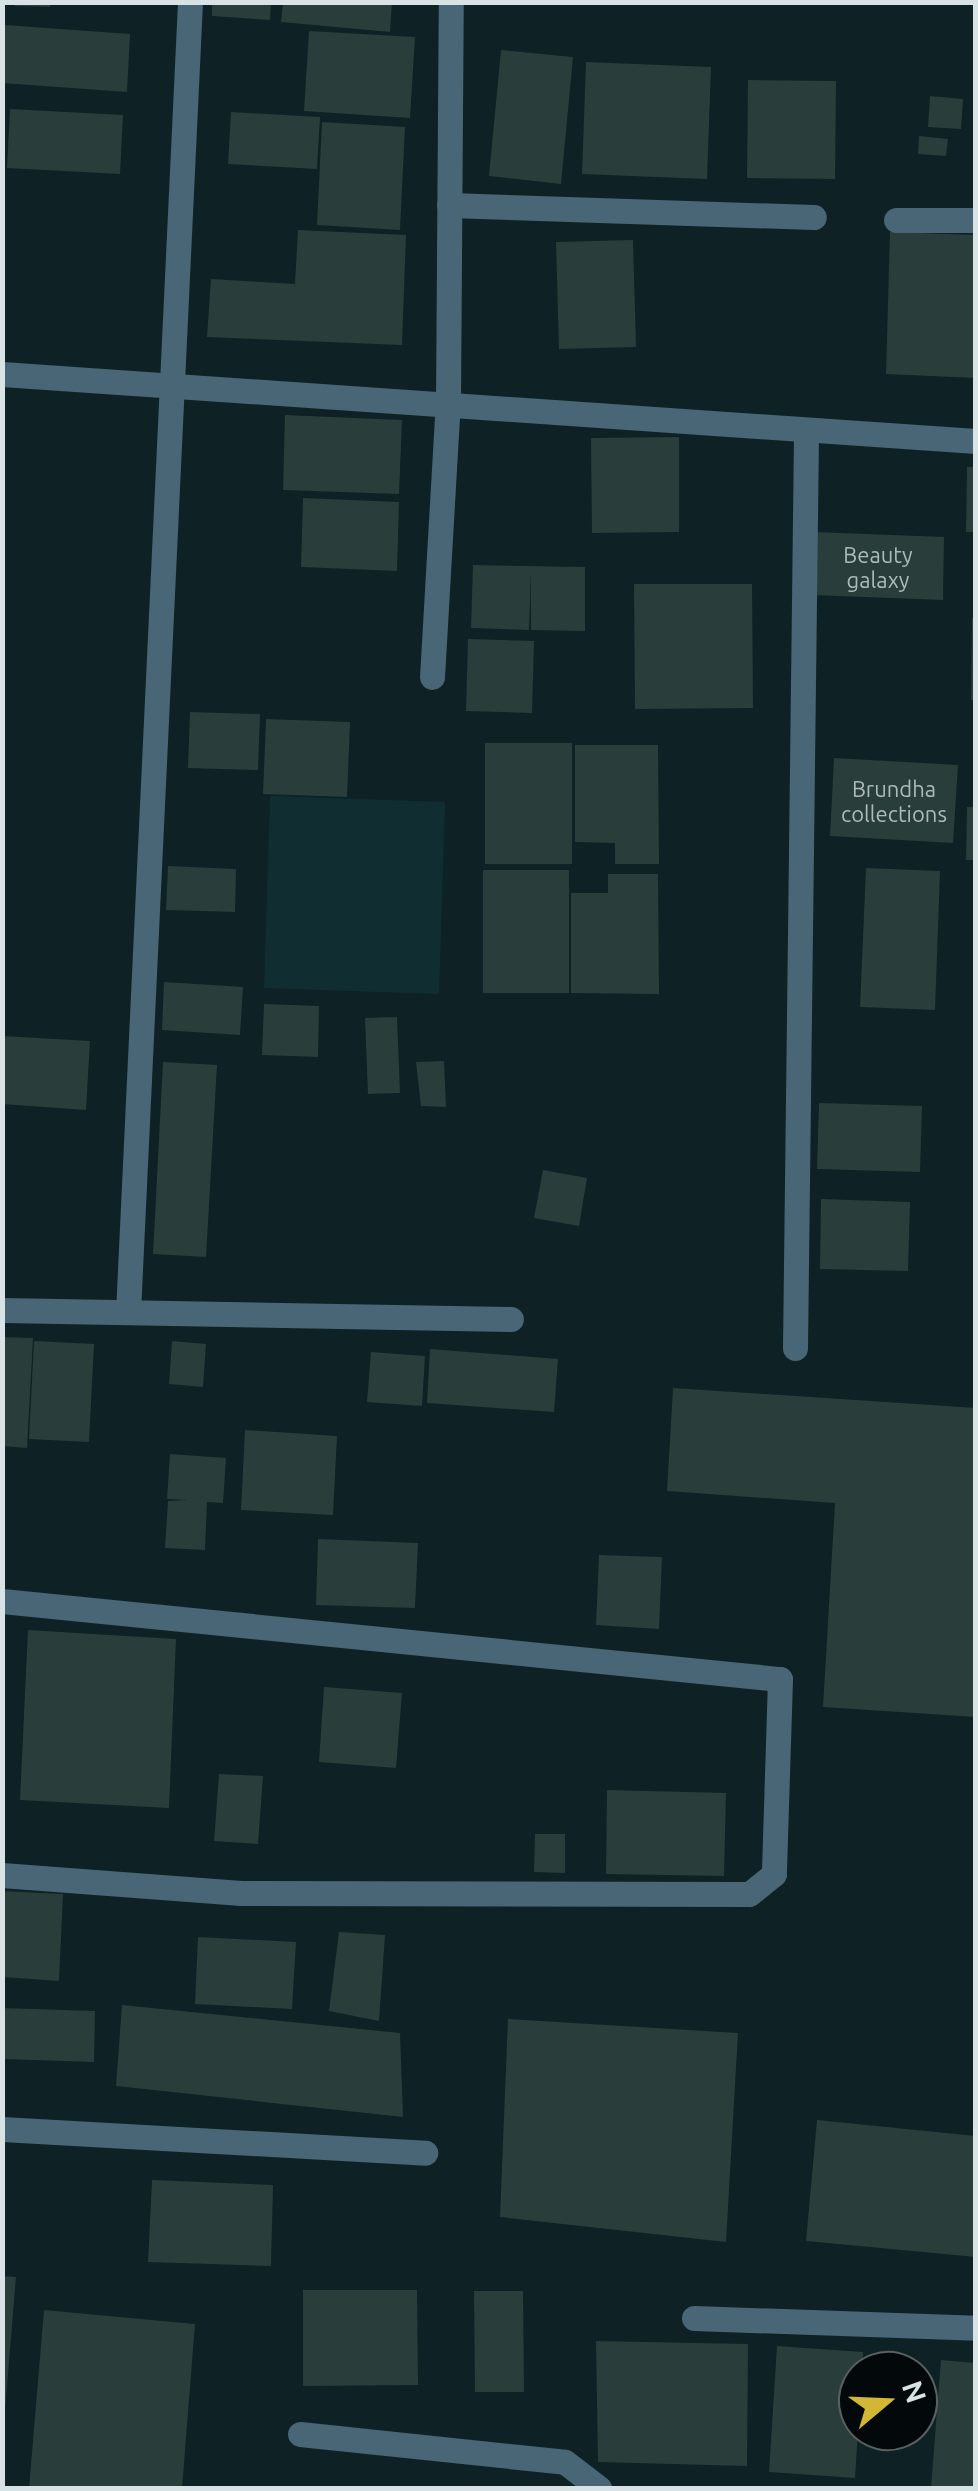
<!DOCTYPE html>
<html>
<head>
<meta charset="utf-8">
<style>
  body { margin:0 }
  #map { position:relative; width:978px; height:2491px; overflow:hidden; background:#0e2124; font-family:Ubuntu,sans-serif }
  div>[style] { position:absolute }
  .built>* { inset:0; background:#102e32 }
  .building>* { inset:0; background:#293d3a }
  .minor>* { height:25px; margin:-12.5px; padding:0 12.5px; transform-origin:12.5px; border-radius:12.5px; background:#486675 }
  span { translate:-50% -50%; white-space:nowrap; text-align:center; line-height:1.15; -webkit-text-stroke:8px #03090a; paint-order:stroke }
  .number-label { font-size:22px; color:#acbaba }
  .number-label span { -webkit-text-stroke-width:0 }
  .frame { position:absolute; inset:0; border:5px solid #d7e3e5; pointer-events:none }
  .north { position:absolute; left:838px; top:2351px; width:100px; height:100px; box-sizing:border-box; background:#03090a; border:2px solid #586062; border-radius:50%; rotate:71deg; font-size:28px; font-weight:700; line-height:40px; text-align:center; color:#d7e3e5 }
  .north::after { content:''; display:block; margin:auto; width:35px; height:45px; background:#d2b635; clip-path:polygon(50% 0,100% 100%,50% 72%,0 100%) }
</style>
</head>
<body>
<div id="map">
  <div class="built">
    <i style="clip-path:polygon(270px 796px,445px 802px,439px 994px,264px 988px)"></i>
  </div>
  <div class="building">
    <i style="clip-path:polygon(15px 2px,51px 2px,50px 7px,15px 6px)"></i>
    <i style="clip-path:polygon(212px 2px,271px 2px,270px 20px,212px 16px)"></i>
    <i style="clip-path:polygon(283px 2px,392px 2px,390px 32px,281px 22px)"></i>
    <i style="clip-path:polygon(5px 25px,130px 34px,127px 92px,2px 83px)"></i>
    <i style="clip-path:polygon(309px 31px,415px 37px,410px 118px,304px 111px)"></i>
    <i style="clip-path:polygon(501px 50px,573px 57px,561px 184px,489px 176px)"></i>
    <i style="clip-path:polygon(586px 62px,711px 67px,707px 179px,582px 174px)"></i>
    <i style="clip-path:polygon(748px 80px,836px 81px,835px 179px,747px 178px)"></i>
    <i style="clip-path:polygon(930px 96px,963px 99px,961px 129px,928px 127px)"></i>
    <i style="clip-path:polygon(10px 109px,123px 115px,120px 174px,7px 168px)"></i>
    <i style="clip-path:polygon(231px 112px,320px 117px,317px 169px,228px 164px)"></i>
    <i style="clip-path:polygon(322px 122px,405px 127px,400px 230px,317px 225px)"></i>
    <i style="clip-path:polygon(919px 136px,948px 139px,946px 156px,918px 154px)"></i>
    <i style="clip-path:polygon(298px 230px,406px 235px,402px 345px,207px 337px,211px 279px,295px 284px)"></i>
    <i style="clip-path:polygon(890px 232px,976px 235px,976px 378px,886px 374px)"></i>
    <i style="clip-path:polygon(633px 240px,636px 347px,559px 349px,556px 242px)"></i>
    <i style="clip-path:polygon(285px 415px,402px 420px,399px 494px,283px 490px)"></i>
    <i style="clip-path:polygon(679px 437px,679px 532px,592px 533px,591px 438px)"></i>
    <i style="clip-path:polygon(967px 467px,976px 467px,976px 532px,966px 532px)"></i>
    <i style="clip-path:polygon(303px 498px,399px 502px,397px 571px,301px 567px)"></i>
    <i style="clip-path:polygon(814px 532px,944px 537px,943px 600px,812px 595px)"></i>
    <i style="clip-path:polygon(473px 565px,585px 567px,585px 631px,531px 630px,531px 572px,529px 630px,471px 628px)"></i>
    <i style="clip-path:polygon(634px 584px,752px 584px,753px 708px,635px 709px)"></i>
    <i style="clip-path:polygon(972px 618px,976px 618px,976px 700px,971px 700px)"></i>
    <i style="clip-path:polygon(468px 639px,534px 641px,532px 713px,466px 711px)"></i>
    <i style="clip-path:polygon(190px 712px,260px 714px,258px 770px,188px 768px)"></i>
    <i style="clip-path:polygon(266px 719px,350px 722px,347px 797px,263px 794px)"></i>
    <i style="clip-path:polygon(485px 743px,572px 743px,572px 864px,485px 864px)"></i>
    <i style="clip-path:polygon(575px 745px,658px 745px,659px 864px,615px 864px,615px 843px,575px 842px)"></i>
    <i style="clip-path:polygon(834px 758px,958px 765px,953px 843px,830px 836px)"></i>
    <i style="clip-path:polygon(967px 807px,976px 807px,976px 860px,966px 860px)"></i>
    <i style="clip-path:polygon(168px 866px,236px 869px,235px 912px,166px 910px)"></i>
    <i style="clip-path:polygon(866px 868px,940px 871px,935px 1010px,860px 1007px)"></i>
    <i style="clip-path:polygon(483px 870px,569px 870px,569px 993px,483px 993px)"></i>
    <i style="clip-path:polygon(608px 874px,658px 874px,659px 994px,571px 993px,571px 893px,608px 893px)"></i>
    <i style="clip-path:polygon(164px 982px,243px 987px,240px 1035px,162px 1030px)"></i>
    <i style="clip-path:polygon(264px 1004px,319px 1006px,318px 1057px,262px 1055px)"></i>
    <i style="clip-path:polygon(397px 1017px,400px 1093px,368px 1094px,365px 1018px)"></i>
    <i style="clip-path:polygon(2px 1036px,90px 1041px,86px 1110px,2px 1104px)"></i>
    <i style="clip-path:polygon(444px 1061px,446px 1107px,421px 1106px,416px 1062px)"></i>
    <i style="clip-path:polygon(163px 1062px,217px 1065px,206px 1257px,153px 1254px)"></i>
    <i style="clip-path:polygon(819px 1103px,922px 1106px,920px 1172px,817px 1169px)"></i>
    <i style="clip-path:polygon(543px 1170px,587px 1178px,579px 1226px,534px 1218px)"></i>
    <i style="clip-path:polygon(821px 1199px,910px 1202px,908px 1271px,820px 1269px)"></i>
    <i style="clip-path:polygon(2px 1337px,33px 1338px,27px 1448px,2px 1446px)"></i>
    <i style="clip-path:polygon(34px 1341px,94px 1344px,89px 1442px,29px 1439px)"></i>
    <i style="clip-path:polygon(172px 1341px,206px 1344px,203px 1387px,169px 1384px)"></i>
    <i style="clip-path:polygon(430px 1349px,558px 1359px,554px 1412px,427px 1403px)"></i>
    <i style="clip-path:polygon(371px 1352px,425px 1356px,422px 1406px,367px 1402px)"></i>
    <i style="clip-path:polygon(673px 1388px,976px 1408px,976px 1717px,823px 1707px,835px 1503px,667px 1491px)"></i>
    <i style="clip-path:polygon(245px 1430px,337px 1436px,333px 1515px,241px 1510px)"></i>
    <i style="clip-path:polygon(170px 1454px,226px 1458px,223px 1503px,207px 1502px,205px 1550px,165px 1548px,168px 1501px,188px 1500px,167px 1499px)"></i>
    <i style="clip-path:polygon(318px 1539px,418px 1543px,415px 1608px,316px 1605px)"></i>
    <i style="clip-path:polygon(599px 1555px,662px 1557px,659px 1629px,596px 1625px)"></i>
    <i style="clip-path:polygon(28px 1630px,176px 1639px,169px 1808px,20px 1800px)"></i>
    <i style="clip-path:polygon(324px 1687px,402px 1693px,396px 1768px,319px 1762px)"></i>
    <i style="clip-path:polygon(219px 1774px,263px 1776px,258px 1844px,214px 1841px)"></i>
    <i style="clip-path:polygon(607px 1790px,726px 1793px,724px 1876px,606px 1874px)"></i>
    <i style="clip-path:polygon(535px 1834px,565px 1834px,565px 1873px,534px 1872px)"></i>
    <i style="clip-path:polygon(2px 1891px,63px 1894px,59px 1981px,2px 1977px)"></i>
    <i style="clip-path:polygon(339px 1932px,385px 1935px,379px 2021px,329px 2011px)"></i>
    <i style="clip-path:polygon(198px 1937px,296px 1942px,292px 2009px,195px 2004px)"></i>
    <i style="clip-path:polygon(122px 2005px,400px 2033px,403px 2117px,116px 2086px)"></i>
    <i style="clip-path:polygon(2px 2008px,95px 2011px,94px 2062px,2px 2059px)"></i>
    <i style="clip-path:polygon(508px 2019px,738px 2033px,726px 2242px,500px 2217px)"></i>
    <i style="clip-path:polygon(817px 2120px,976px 2136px,976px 2257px,806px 2241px)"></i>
    <i style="clip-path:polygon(152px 2180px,273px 2185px,271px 2266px,148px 2262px)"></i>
    <i style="clip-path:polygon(2px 2276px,16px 2277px,5px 2410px,2px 2410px)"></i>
    <i style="clip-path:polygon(303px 2290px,417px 2290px,418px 2385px,303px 2386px)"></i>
    <i style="clip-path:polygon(474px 2291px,523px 2291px,524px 2392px,475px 2392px)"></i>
    <i style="clip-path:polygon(44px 2310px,195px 2324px,182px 2488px,29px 2488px)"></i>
    <i style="clip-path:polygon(596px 2341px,748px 2344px,747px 2466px,598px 2462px)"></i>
    <i style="clip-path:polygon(777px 2346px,863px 2352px,855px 2478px,769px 2472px)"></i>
    <i style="clip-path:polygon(941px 2360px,976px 2363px,976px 2488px,931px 2487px)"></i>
  </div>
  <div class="minor">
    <i style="left:449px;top:205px;width:365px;rotate:1.9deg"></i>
    <i style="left:896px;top:220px;width:80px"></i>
    <i style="left:2px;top:374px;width:976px;rotate:3.94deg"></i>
    <i style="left:432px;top:677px;width:275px;rotate:-86.7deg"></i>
    <i style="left:448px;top:402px;width:400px;rotate:-89.6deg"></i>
    <i style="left:2px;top:1310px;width:509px;rotate:1.01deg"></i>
    <i style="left:128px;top:1312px;width:1311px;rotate:-87.29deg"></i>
    <i style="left:795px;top:1348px;width:918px;rotate:-89.31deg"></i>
    <i style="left:2px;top:1601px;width:782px;rotate:5.73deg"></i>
    <i style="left:780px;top:1679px;width:195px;rotate:91.8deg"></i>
    <i style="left:774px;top:1874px;width:32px;rotate:141deg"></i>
    <i style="left:749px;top:1894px;width:508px;rotate:-179.89deg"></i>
    <i style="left:241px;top:1893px;width:240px;rotate:-175.7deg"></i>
    <i style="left:2px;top:2129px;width:424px;rotate:3.2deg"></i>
    <i style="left:694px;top:2318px;width:282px;rotate:2deg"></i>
    <i style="left:300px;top:2434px;width:266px;rotate:6deg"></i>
    <i style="left:565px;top:2462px;width:43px;rotate:37.4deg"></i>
  </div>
  <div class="number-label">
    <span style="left:878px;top:567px">Beauty<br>galaxy</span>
    <span style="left:894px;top:801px">Brundha<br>collections</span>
  </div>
  <div class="frame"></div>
  <div class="north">N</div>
</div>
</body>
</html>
